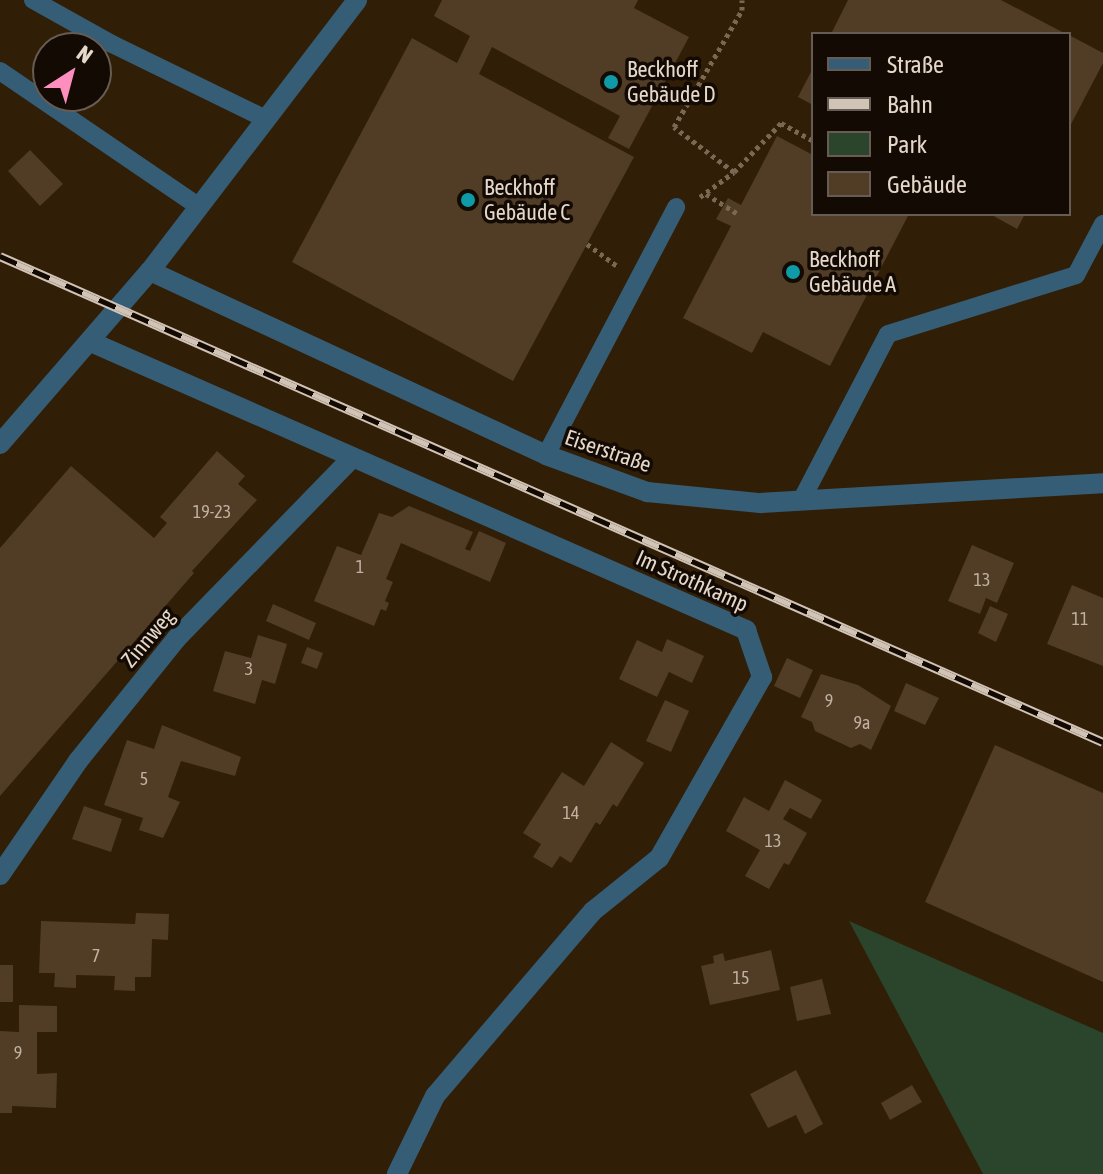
<!DOCTYPE html>
<html>
<head>
<meta charset="utf-8">
<style>
  body { margin:0 }
  #map { position:relative; width:1103px; height:1174px; overflow:hidden; background:#311e06; font-family:"Asap Condensed",sans-serif }
  div>[style] { position:absolute }
  .green>* { inset:0; background:#2a452b }
  .building>* { inset:0; background:#513c25 }
  .path>* { height:5px; margin-top:-2.5px; transform-origin:0; background:repeating-linear-gradient(90deg,#786854 0 4px,transparent 0 8px) }
  .lane>* { height:18px; margin:-9px; padding:0 9px; transform-origin:9px; border-radius:9px; background:#355d75 }
  .street>* { height:20px; margin:-10px; padding:0 10px; transform-origin:10px; border-radius:10px; background:#355d75 }
  .rail>* { height:9px; margin-top:-4.5px; transform-origin:0; background:repeating-linear-gradient(90deg,#120a03 0 18px,#d1c4b6 0 36px); box-sizing:border-box; border-block:2px solid #d1c4b6 }
  .dots>* { width:22px; height:22px; translate:-50% -50%; box-sizing:border-box; border:4px solid #120a03; border-radius:50% }
  span { translate:-50% -50%; white-space:nowrap; text-align:center; line-height:1.15; -webkit-text-stroke:7px #120a03; paint-order:stroke }
  .number-label { font-size:18px; color:#c0b1a2 }
  .number-label span { -webkit-text-stroke-width:0 }
  .poi-label { font-size:22px; color:#e5d8cb }
  .left { translate:0 -50%; text-align:left }
  .street-label { font-size:22px; color:#e5d8cb }
  .legend { position:absolute; left:811px; top:32px; width:260px; height:184px; box-sizing:border-box; background:#120a03; border:2px solid #665c53; margin:0; padding:10px 14px; list-style:none; font-size:24px; color:#e5d8cb }
  .legend li { display:flex; align-items:center; gap:16px; height:40px }
  .legend b { width:40px; border:2px solid #665c53 }
  .north { position:absolute; left:32px; top:32px; width:80px; height:80px; box-sizing:border-box; background:#120a03; border:2px solid #665c53; border-radius:50%; rotate:36deg; font-size:22px; font-weight:700; line-height:32px; text-align:center; color:#e5d8cb }
  .north::after { content:''; display:block; margin:auto; width:28px; height:36px; background:#fe8ebd; clip-path:polygon(50% 0,100% 100%,50% 72%,0 100%) }
</style>
</head>
<body>
<div id="map">
  <div class="green">
    <i style="clip-path:polygon(849px 921px,1103px 1033px,1103px 1174px,983px 1174px)"></i>
  </div>
  <div class="building">
    <i style="clip-path:polygon(442px 0,638px 0,634px 8px,689px 37px,629px 149px,608px 138px,620px 116px,492px 47px,479px 74px,634px 157px,513px 381px,292px 262px,412px 38px,457px 63px,470px 36px,434px 16px)"></i>
    <i style="clip-path:polygon(848px 0,1001px 0,1066px 34px,831px 34px)"></i>
    <i style="clip-path:polygon(1069px 35px,1103px 53px,1103px 63px,1069px 128px)"></i>
    <i style="clip-path:polygon(813px 68px,813px 105px,798px 97px)"></i>
    <i style="clip-path:polygon(777px 136px,813px 155px,813px 214px,909px 214px,830px 366px,763px 332px,752px 353px,683px 318px,731px 226px,716px 219px,728px 198px,741px 205px)"></i>
    <i style="clip-path:polygon(30px 150px,63px 184px,40px 206px,8px 171px)"></i>
    <i style="clip-path:polygon(990px 214px,1025px 214px,1017px 229px)"></i>
    <i style="clip-path:polygon(217px 451px,245px 476px,238px 484px,257px 500px,192px 571px,194px 573px,0 796px,0 548px,71px 466px,154px 538px,167px 523px,160px 517px)"></i>
    <i style="clip-path:polygon(409px 506px,473px 532px,465px 549px,470px 551px,479px 531px,506px 543px,490px 582px,401px 543px,386px 579px,393px 582px,385px 601px,389px 603px,386px 611px,381px 609px,374px 626px,314px 601px,337px 546px,361px 555px,379px 513px,392px 517px)"></i>
    <i style="clip-path:polygon(972px 545px,1014px 563px,997px 603px,986px 598px,980px 614px,948px 601px)"></i>
    <i style="clip-path:polygon(1072px 585px,1103px 598px,1103px 666px,1047px 644px)"></i>
    <i style="clip-path:polygon(273px 604px,316px 623px,309px 640px,266px 621px)"></i>
    <i style="clip-path:polygon(990px 606px,1008px 614px,996px 642px,978px 633px)"></i>
    <i style="clip-path:polygon(258px 635px,287px 644px,275px 684px,262px 680px,255px 704px,213px 691px,225px 651px,251px 658px)"></i>
    <i style="clip-path:polygon(667px 639px,704px 656px,692px 683px,669px 672px,657px 697px,619px 679px,637px 640px,662px 652px)"></i>
    <i style="clip-path:polygon(307px 647px,323px 653px,317px 669px,301px 663px)"></i>
    <i style="clip-path:polygon(787px 658px,813px 670px,800px 698px,774px 686px)"></i>
    <i style="clip-path:polygon(821px 674px,858px 685px,891px 706px,871px 750px,860px 744px,851px 748px,815px 731px,812px 722px,801px 717px)"></i>
    <i style="clip-path:polygon(906px 683px,939px 698px,925px 725px,894px 711px)"></i>
    <i style="clip-path:polygon(665px 700px,689px 711px,671px 752px,646px 741px)"></i>
    <i style="clip-path:polygon(162px 725px,241px 757px,235px 776px,181px 761px,168px 797px,180px 802px,163px 838px,139px 830px,143px 818px,104px 805px,127px 740px,154px 749px)"></i>
    <i style="clip-path:polygon(611px 742px,644px 763px,617px 807px,613px 804px,600px 825px,596px 822px,571px 863px,560px 856px,552px 868px,533px 857px,541px 844px,523px 833px,562px 772px,584px 786px)"></i>
    <i style="clip-path:polygon(995px 745px,1103px 793px,1103px 982px,925px 902px)"></i>
    <i style="clip-path:polygon(785px 780px,822px 800px,811px 819px,790px 808px,783px 819px,807px 833px,789px 865px,784px 863px,769px 889px,745px 876px,760px 850px,726px 831px,744px 797px,769px 811px)"></i>
    <i style="clip-path:polygon(84px 806px,122px 819px,111px 852px,72px 839px)"></i>
    <i style="clip-path:polygon(136px 913px,169px 914px,168px 940px,152px 939px,151px 977px,135px 977px,135px 991px,114px 990px,115px 976px,76px 975px,76px 988px,54px 987px,55px 973px,39px 973px,41px 921px,135px 924px)"></i>
    <i style="clip-path:polygon(771px 950px,780px 990px,710px 1005px,701px 966px,714px 963px,713px 956px,723px 953px,725px 961px)"></i>
    <i style="clip-path:polygon(0 965px,13px 965px,13px 1002px,0 1002px)"></i>
    <i style="clip-path:polygon(822px 979px,831px 1014px,797px 1021px,790px 987px)"></i>
    <i style="clip-path:polygon(19px 1005px,57px 1006px,57px 1032px,37px 1032px,37px 1074px,57px 1073px,56px 1108px,12px 1106px,12px 1113px,0 1113px,0 1031px,19px 1032px)"></i>
    <i style="clip-path:polygon(796px 1070px,823px 1124px,805px 1134px,796px 1115px,768px 1128px,750px 1094px)"></i>
    <i style="clip-path:polygon(912px 1085px,922px 1102px,890px 1120px,881px 1103px)"></i>
  </div>
  <div class="path">
    <i style="left:734px;top:172px;width:75px;rotate:-143.1deg"></i>
    <i style="left:674px;top:127px;width:135px;rotate:-59.8deg"></i>
    <i style="left:742px;top:10px;width:10px;rotate:-90deg"></i>
    <i style="left:706px;top:194px;width:36px;rotate:32deg"></i>
    <i style="left:700px;top:197px;width:42px;rotate:-36.3deg"></i>
    <i style="left:734px;top:172px;width:68px;rotate:-46.2deg"></i>
    <i style="left:781px;top:123px;width:37px;rotate:29deg"></i>
    <i style="left:587px;top:244px;width:39px;rotate:36deg"></i>
  </div>
  <div class="lane">
    <i style="left:33px;top:0;width:90px;rotate:29.1deg"></i>
    <i style="left:112px;top:44px;width:171px;rotate:26deg"></i>
    <i style="left:0;top:71px;width:241px;rotate:34.3deg"></i>
    <i style="left:546px;top:455px;width:280px;rotate:-62.3deg"></i>
    <i style="left:801px;top:501px;width:188px;rotate:-62.5deg"></i>
    <i style="left:888px;top:334px;width:197px;rotate:-17.4deg"></i>
    <i style="left:1076px;top:275px;width:58px;rotate:-62.1deg"></i>
  </div>
  <div class="street">
    <i style="left:150px;top:271px;width:437px;rotate:24.9deg"></i>
    <i style="left:546px;top:455px;width:108px;rotate:20.1deg"></i>
    <i style="left:647px;top:492px;width:114px;rotate:5.6deg"></i>
    <i style="left:760px;top:503px;width:344px;rotate:-3.3deg"></i>
    <i style="left:91px;top:342px;width:716px;rotate:23.73deg"></i>
    <i style="left:746px;top:630px;width:50px;rotate:71.2deg"></i>
    <i style="left:762px;top:677px;width:208px;rotate:119.6deg"></i>
    <i style="left:659px;top:858px;width:85px;rotate:141.2deg"></i>
    <i style="left:593px;top:911px;width:243px;rotate:130.5deg"></i>
    <i style="left:435px;top:1096px;width:87px;rotate:116deg"></i>
    <i style="left:0;top:444px;width:229px;rotate:-49.1deg"></i>
    <i style="left:150px;top:271px;width:341px;rotate:-52.6deg"></i>
    <i style="left:0;top:875px;width:138px;rotate:-55.6deg"></i>
    <i style="left:78px;top:761px;width:156px;rotate:-51.2deg"></i>
    <i style="left:176px;top:639px;width:252px;rotate:-45.8deg"></i>
  </div>
  <div class="rail">
    <i style="left:0;top:256px;width:1205px;rotate:23.78deg"></i>
  </div>
  <div class="dots">
    <i style="left:611px;top:82px;background:#0f9aa8"></i>
    <i style="left:468px;top:200px;background:#0f9aa8"></i>
    <i style="left:793px;top:272px;background:#0f9aa8"></i>
  </div>
  <div class="number-label">
    <span style="left:212px;top:512px">19-23</span>
    <span style="left:360px;top:567px">1</span>
    <span style="left:982px;top:580px">13</span>
    <span style="left:1080px;top:619px">11</span>
    <span style="left:249px;top:669px">3</span>
    <span style="left:829px;top:701px">9</span>
    <span style="left:862px;top:723px">9a</span>
    <span style="left:144px;top:779px">5</span>
    <span style="left:571px;top:813px">14</span>
    <span style="left:773px;top:841px">13</span>
    <span style="left:96px;top:956px">7</span>
    <span style="left:741px;top:978px">15</span>
    <span style="left:18px;top:1053px">9</span>
  </div>
  <div class="poi-label">
    <span class="left" style="left:627px;top:82px">Beckhoff<br>Gebäude D</span>
    <span class="left" style="left:484px;top:200px">Beckhoff<br>Gebäude C</span>
    <span class="left" style="left:809px;top:272px">Beckhoff<br>Gebäude A</span>
  </div>
  <div class="street-label">
    <span style="left:608px;top:451px;rotate:19deg">Eiserstraße</span>
    <span style="left:692px;top:581px;rotate:24deg">Im Strothkamp</span>
    <span style="left:148px;top:638px;rotate:-50deg">Zinnweg</span>
  </div>
  <ul class="legend">
  <li><b style="height:10px;background:#355d75"></b>Straße</li>
  <li><b style="height:10px;background:#d1c4b6"></b>Bahn</li>
  <li><b style="height:22px;background:#2a452b"></b>Park</li>
  <li><b style="height:22px;background:#513c25"></b>Gebäude</li>
  </ul>
  <div class="north">N</div>
</div>
</body>
</html>
